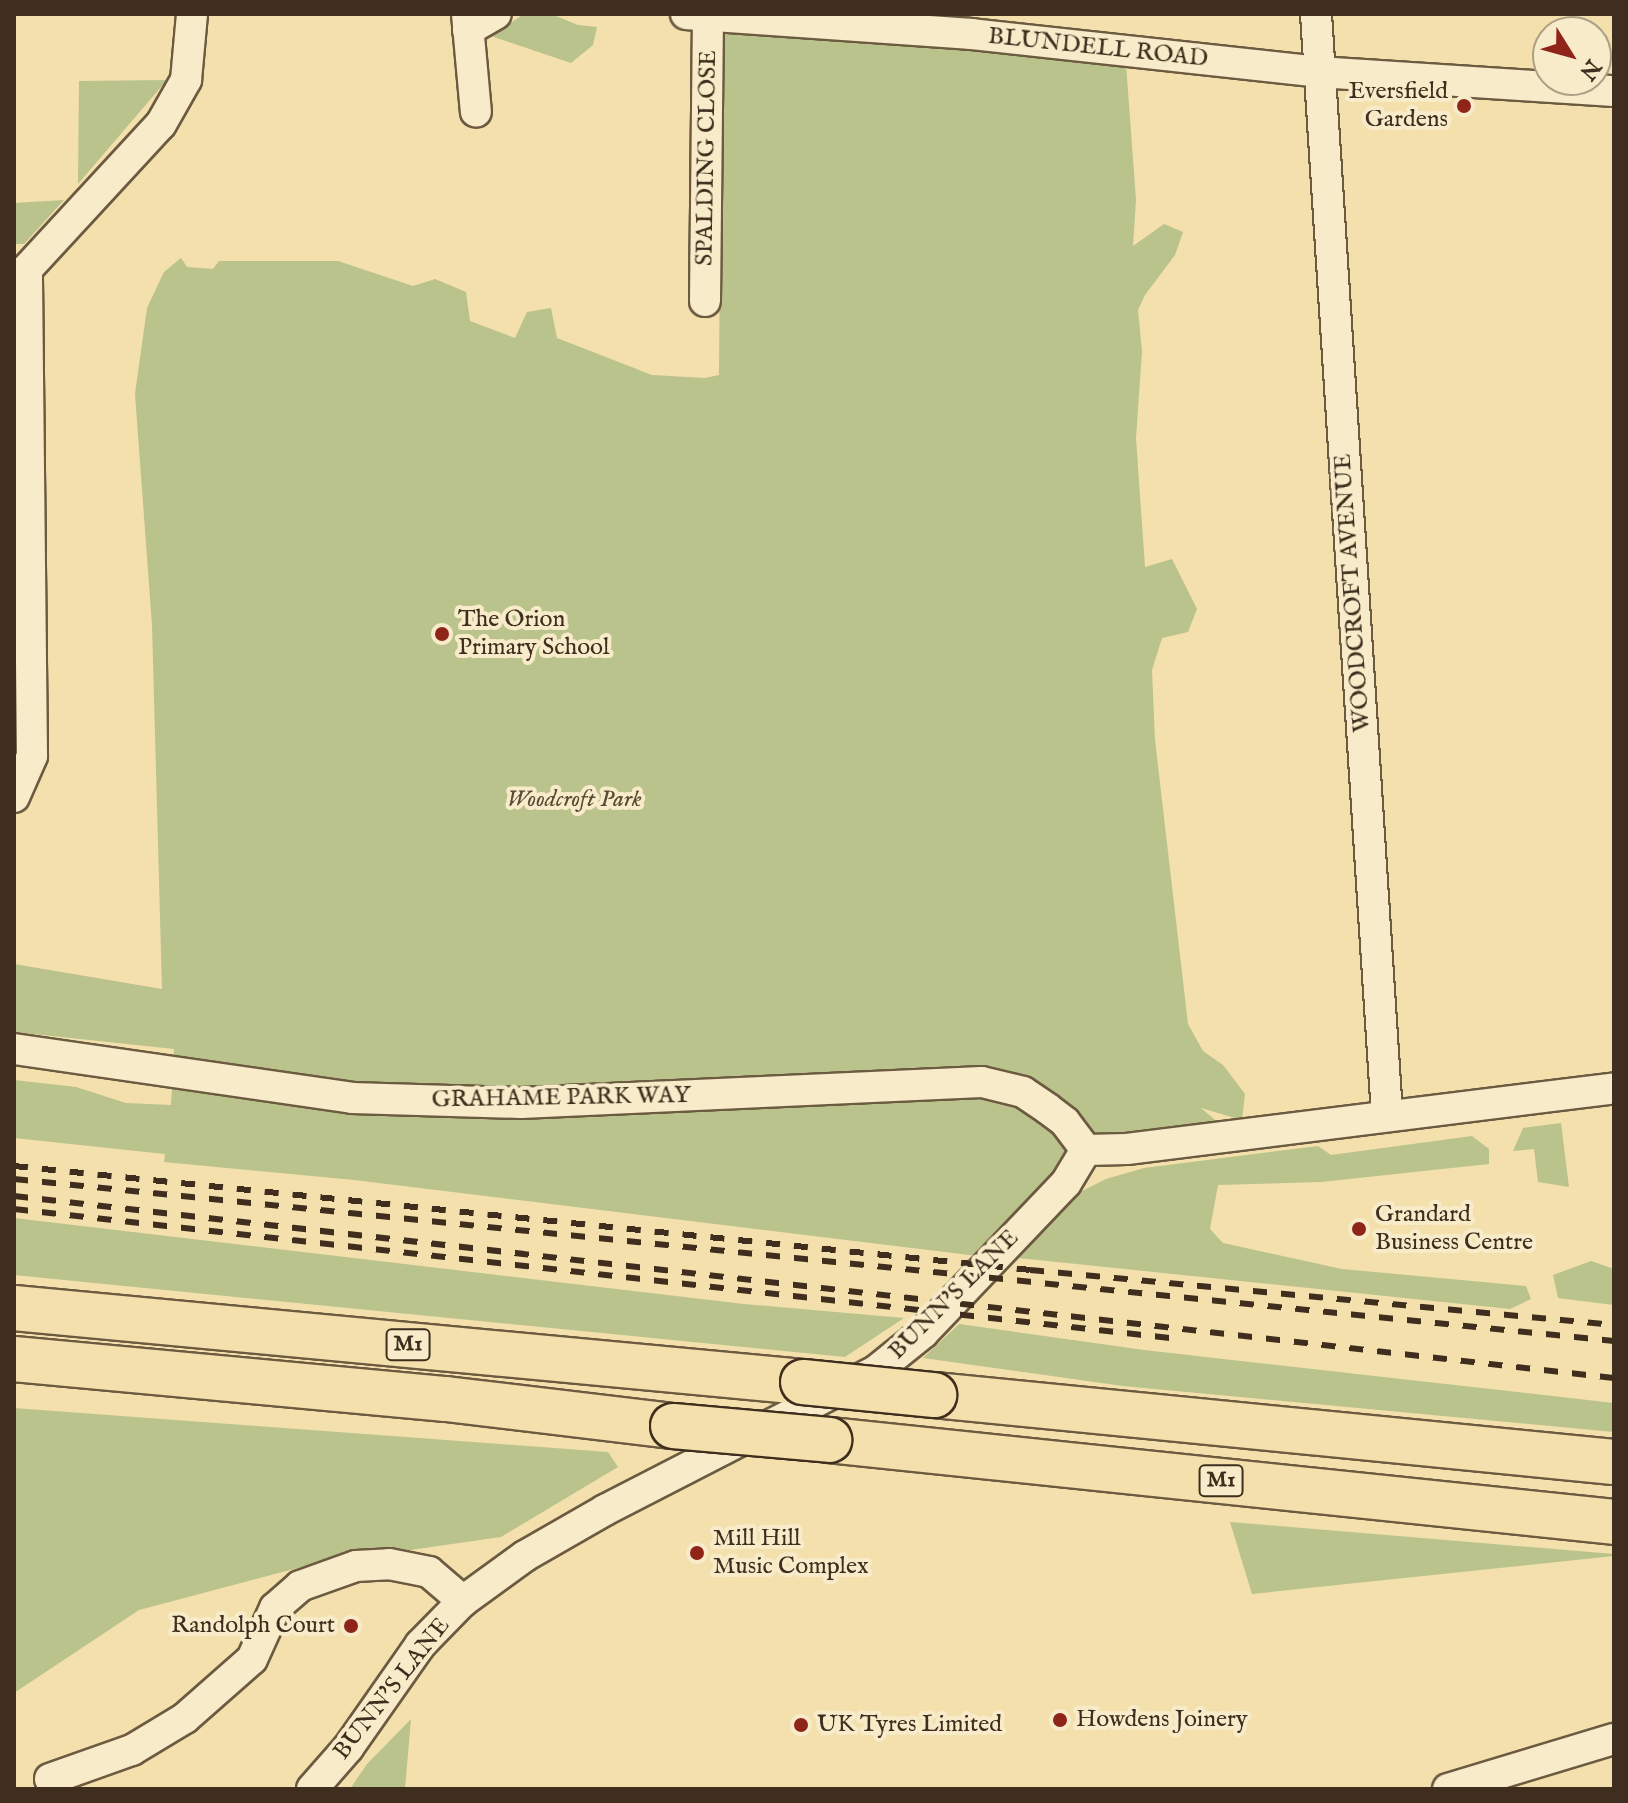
<!DOCTYPE html>
<html>
<head>
<meta charset="utf-8">
<style>
  body { margin:0 }
  #map { position:relative; width:1628px; height:1803px; overflow:hidden; background:#f3e0ad; font-family:"IM FELL English",serif }
  div>[style] { position:absolute }
  .green>* { inset:0; background:#b9c38b }
  .roads { filter:drop-shadow(2px 0 #6c5a41) drop-shadow(-2px 0 #6c5a41) drop-shadow(0 2px #6c5a41) drop-shadow(0 -2px #6c5a41) }
  .minor>* { height:30px; margin:-15px; padding:0 15px; transform-origin:15px; border-radius:15px; background:#f7ebca }
  .highway>* { height:44px; margin:-22px; padding:0 22px; transform-origin:22px; border-radius:22px; background:#f3e0ad }
  .rail>* { height:6px; margin-top:-3px; transform-origin:0; background:repeating-linear-gradient(90deg,#3f2e1d 0 14px,transparent 0 28px) }
  .bridges { filter:drop-shadow(2px 0 #3f2e1d) drop-shadow(-2px 0 #3f2e1d) drop-shadow(0 2px #3f2e1d) drop-shadow(0 -2px #3f2e1d) }
  .highway-bridge>* { height:44px; margin:-22px; padding:0 22px; transform-origin:22px; border-radius:22px; background:#f3e0ad }
  .dots>* { width:22px; height:22px; translate:-50% -50%; box-sizing:border-box; border:4px solid #f7ebca; border-radius:50% }
  span { translate:-50% -50%; white-space:nowrap; text-align:center; line-height:1.15; -webkit-text-stroke:8px #f7ebca; paint-order:stroke }
  .shield-label span { padding:2px 6px; background:#f7ebca; border:2px solid; border-radius:6px; -webkit-text-stroke-width:0 }
  .shield-label { font-size:22px; color:#3f2e1d; font-weight:700 }
  .street-label { font-size:24px; color:#3f2e1d }
  .poi-label { font-size:24px; color:#3f2e1d }
  .right { translate:-100% -50%; text-align:right }
  .left { translate:0 -50%; text-align:left }
  .park-label { font-size:24px; color:#574c33; font-style:italic }
  .frame { position:absolute; inset:0; border:16px solid #3f2e1d; pointer-events:none }
  .north { position:absolute; left:1532px; top:16px; width:80px; height:80px; box-sizing:border-box; background:#f7ebca; border:2px solid #ad9f85; border-radius:50%; rotate:127deg; font-size:22px; font-weight:700; line-height:32px; text-align:center; color:#3f2e1d }
  .north::after { content:''; display:block; margin:auto; width:28px; height:36px; background:#8f2418; clip-path:polygon(50% 0,100% 100%,50% 72%,0 100%) }
</style>
</head>
<body>
<div id="map">
  <div class="green">
    <i style="clip-path:polygon(524px 14px,551px 14px,578px 25px,597px 27px,593px 45px,571px 63px,491px 36px)"></i>
    <i style="clip-path:polygon(722px 15px,1126px 64px,1136px 200px,1133px 246px,1164px 224px,1183px 232px,1175px 255px,1145px 295px,1138px 310px,1142px 351px,1136px 438px,1145px 567px,1172px 559px,1197px 609px,1188px 632px,1162px 638px,1152px 670px,1155px 740px,1188px 1024px,1203px 1051px,1223px 1065px,1245px 1094px,1242px 1120px,1201px 1108px,1233px 1135px,1086px 1150px,986px 1257px,354px 1180px,164px 1162px,165px 1154px,14px 1138px,14px 1080px,76px 1087px,126px 1103px,171px 1105px,174px 1049px,14px 1032px,14px 964px,162px 989px,152px 625px,135px 394px,147px 308px,164px 272px,181px 258px,187px 267px,213px 269px,219px 261px,338px 261px,413px 286px,435px 279px,466px 292px,470px 321px,515px 338px,527px 312px,551px 308px,557px 338px,652px 375px,705px 378px,719px 375px)"></i>
    <i style="clip-path:polygon(167px 80px,78px 184px,79px 81px)"></i>
    <i style="clip-path:polygon(64px 200px,24px 244px,14px 244px,14px 203px)"></i>
    <i style="clip-path:polygon(1561px 1123px,1569px 1187px,1538px 1182px,1534px 1149px,1513px 1151px,1523px 1128px)"></i>
    <i style="clip-path:polygon(1472px 1136px,1489px 1149px,1489px 1164px,1321px 1182px,1218px 1185px,1210px 1229px,1223px 1243px,1342px 1269px,1526px 1286px,1531px 1299px,1510px 1309px,1009px 1257px,1074px 1195px,1106px 1179px,1144px 1168px,1318px 1146px,1331px 1155px)"></i>
    <i style="clip-path:polygon(14px 1218px,744px 1304px,904px 1318px,845px 1357px,14px 1275px)"></i>
    <i style="clip-path:polygon(1591px 1261px,1614px 1269px,1614px 1305px,1558px 1298px,1553px 1275px)"></i>
    <i style="clip-path:polygon(959px 1324px,1144px 1350px,1614px 1403px,1614px 1432px,1123px 1386px,923px 1358px)"></i>
    <i style="clip-path:polygon(14px 1408px,608px 1452px,618px 1467px,501px 1537px,313px 1564px,139px 1610px,14px 1693px)"></i>
    <i style="clip-path:polygon(1230px 1522px,1614px 1554px,1614px 1556px,1252px 1594px)"></i>
    <i style="clip-path:polygon(411px 1719px,405px 1789px,350px 1789px,367px 1764px)"></i>
  </div>
  <div class="roads">
    <div class="minor">
      <i style="left:467px;top:14px;width:98px;rotate:84.8deg"></i>
      <i style="left:686px;top:14px;width:286px;rotate:4deg"></i>
      <i style="left:971px;top:34px;width:349px;rotate:6.2deg"></i>
      <i style="left:1318px;top:72px;width:297px;rotate:3.7deg"></i>
      <i style="left:1316px;top:14px;width:1102px;rotate:86.31deg"></i>
      <i style="left:468px;top:30px;width:32px;rotate:-30deg"></i>
      <i style="left:27px;top:269px;width:197px;rotate:-47.3deg"></i>
      <i style="left:161px;top:124px;width:51px;rotate:-60.4deg"></i>
      <i style="left:186px;top:80px;width:66px;rotate:-84.8deg"></i>
      <i style="left:705px;top:301px;width:285px;rotate:-89.4deg"></i>
      <i style="left:14px;top:797px;width:45px;rotate:-66.3deg"></i>
      <i style="left:32px;top:756px;width:487px;rotate:-90.6deg"></i>
      <i style="left:14px;top:1049px;width:342px;rotate:8.2deg"></i>
      <i style="left:352px;top:1098px;width:169px;rotate:1.7deg"></i>
      <i style="left:521px;top:1103px;width:461px;rotate:-2.6deg"></i>
      <i style="left:982px;top:1082px;width:42px;rotate:13.7deg"></i>
      <i style="left:1023px;top:1092px;width:30px;rotate:34deg"></i>
      <i style="left:1048px;top:1109px;width:21px;rotate:37deg"></i>
      <i style="left:1065px;top:1122px;width:35px;rotate:53deg"></i>
      <i style="left:1086px;top:1150px;width:41px;rotate:-1.4deg"></i>
      <i style="left:1127px;top:1149px;width:491px;rotate:-7.1deg"></i>
      <i style="left:50px;top:1779px;width:87px;rotate:-19.5deg"></i>
      <i style="left:132px;top:1750px;width:62px;rotate:-31.1deg"></i>
      <i style="left:185px;top:1718px;width:89px;rotate:-41.4deg"></i>
      <i style="left:252px;top:1659px;width:56px;rotate:-65.7deg"></i>
      <i style="left:275px;top:1608px;width:33px;rotate:-41deg"></i>
      <i style="left:300px;top:1586px;width:59px;rotate:-19.7deg"></i>
      <i style="left:356px;top:1566px;width:33px;rotate:-3deg"></i>
      <i style="left:389px;top:1564px;width:41px;rotate:11.3deg"></i>
      <i style="left:429px;top:1572px;width:45px;rotate:40.5deg"></i>
      <i style="left:312px;top:1789px;width:55px;rotate:-48.7deg"></i>
      <i style="left:348px;top:1748px;width:126px;rotate:-55deg"></i>
      <i style="left:420px;top:1645px;width:62px;rotate:-45.7deg"></i>
      <i style="left:463px;top:1601px;width:77px;rotate:-36deg"></i>
      <i style="left:525px;top:1556px;width:92px;rotate:-29.9deg"></i>
      <i style="left:605px;top:1510px;width:306px;rotate:-27.2deg"></i>
      <i style="left:877px;top:1370px;width:59px;rotate:-38.8deg"></i>
      <i style="left:923px;top:1333px;width:207px;rotate:-46.4deg"></i>
      <i style="left:1066px;top:1183px;width:39px;rotate:-59deg"></i>
      <i style="left:1448px;top:1789px;width:173px;rotate:-16.8deg"></i>
    </div>
    <div class="highway">
      <i style="left:14px;top:1308px;width:792px;rotate:5.36deg"></i>
      <i style="left:14px;top:1359px;width:434px;rotate:5.3deg"></i>
      <i style="left:446px;top:1399px;width:229px;rotate:6.8deg"></i>
      <i style="left:934px;top:1395px;width:683px;rotate:5.63deg"></i>
      <i style="left:829px;top:1440px;width:789px;rotate:5.96deg"></i>
    </div>
  </div>
  <div class="rail">
    <i style="left:14px;top:1166px;width:1021px;rotate:5.84deg"></i>
    <i style="left:1030px;top:1270px;width:587px;rotate:5.38deg"></i>
    <i style="left:14px;top:1179px;width:1608px;rotate:5.78deg"></i>
    <i style="left:14px;top:1196px;width:1610px;rotate:6.49deg"></i>
    <i style="left:14px;top:1209px;width:1172px;rotate:6.37deg"></i>
  </div>
  <div class="bridges">
    <div class="highway-bridge">
      <i style="left:803px;top:1382px;width:132px;rotate:5.7deg"></i>
      <i style="left:673px;top:1426px;width:157px;rotate:5.1deg"></i>
    </div>
  </div>
  <div class="dots">
    <i style="left:1464px;top:106px;background:#8f2418"></i>
    <i style="left:442px;top:634px;background:#8f2418"></i>
    <i style="left:1359px;top:1229px;background:#8f2418"></i>
    <i style="left:697px;top:1553px;background:#8f2418"></i>
    <i style="left:351px;top:1626px;background:#8f2418"></i>
    <i style="left:1060px;top:1720px;background:#8f2418"></i>
    <i style="left:801px;top:1725px;background:#8f2418"></i>
  </div>
  <div class="shield-label">
    <span style="left:408px;top:1345px">M1</span>
    <span style="left:1221px;top:1481px">M1</span>
  </div>
  <div class="street-label">
    <span style="left:1098px;top:48px;rotate:6deg">BLUNDELL ROAD</span>
    <span style="left:707px;top:158px;rotate:-89deg">SPALDING CLOSE</span>
    <span style="left:1353px;top:593px;rotate:-94deg">WOODCROFT AVENUE</span>
    <span style="left:561px;top:1098px;rotate:-1deg">GRAHAME PARK WAY</span>
    <span style="left:954px;top:1295px;rotate:-45deg">BUNN'S LANE</span>
    <span style="left:392px;top:1689px;rotate:-52deg">BUNN'S LANE</span>
  </div>
  <div class="poi-label">
    <span class="right" style="left:1448px;top:106px">Eversfield<br>Gardens</span>
    <span class="left" style="left:458px;top:634px">The Orion<br>Primary School</span>
    <span class="left" style="left:1375px;top:1229px">Grandard<br>Business Centre</span>
    <span class="left" style="left:713px;top:1553px">Mill Hill<br>Music Complex</span>
    <span class="right" style="left:335px;top:1626px">Randolph Court</span>
    <span class="left" style="left:1076px;top:1720px">Howdens Joinery</span>
    <span class="left" style="left:817px;top:1725px">UK Tyres Limited</span>
  </div>
  <div class="park-label">
    <span style="left:574px;top:800px">Woodcroft Park</span>
  </div>
  <div class="frame"></div>
  <div class="north">N</div>
</div>
</body>
</html>
